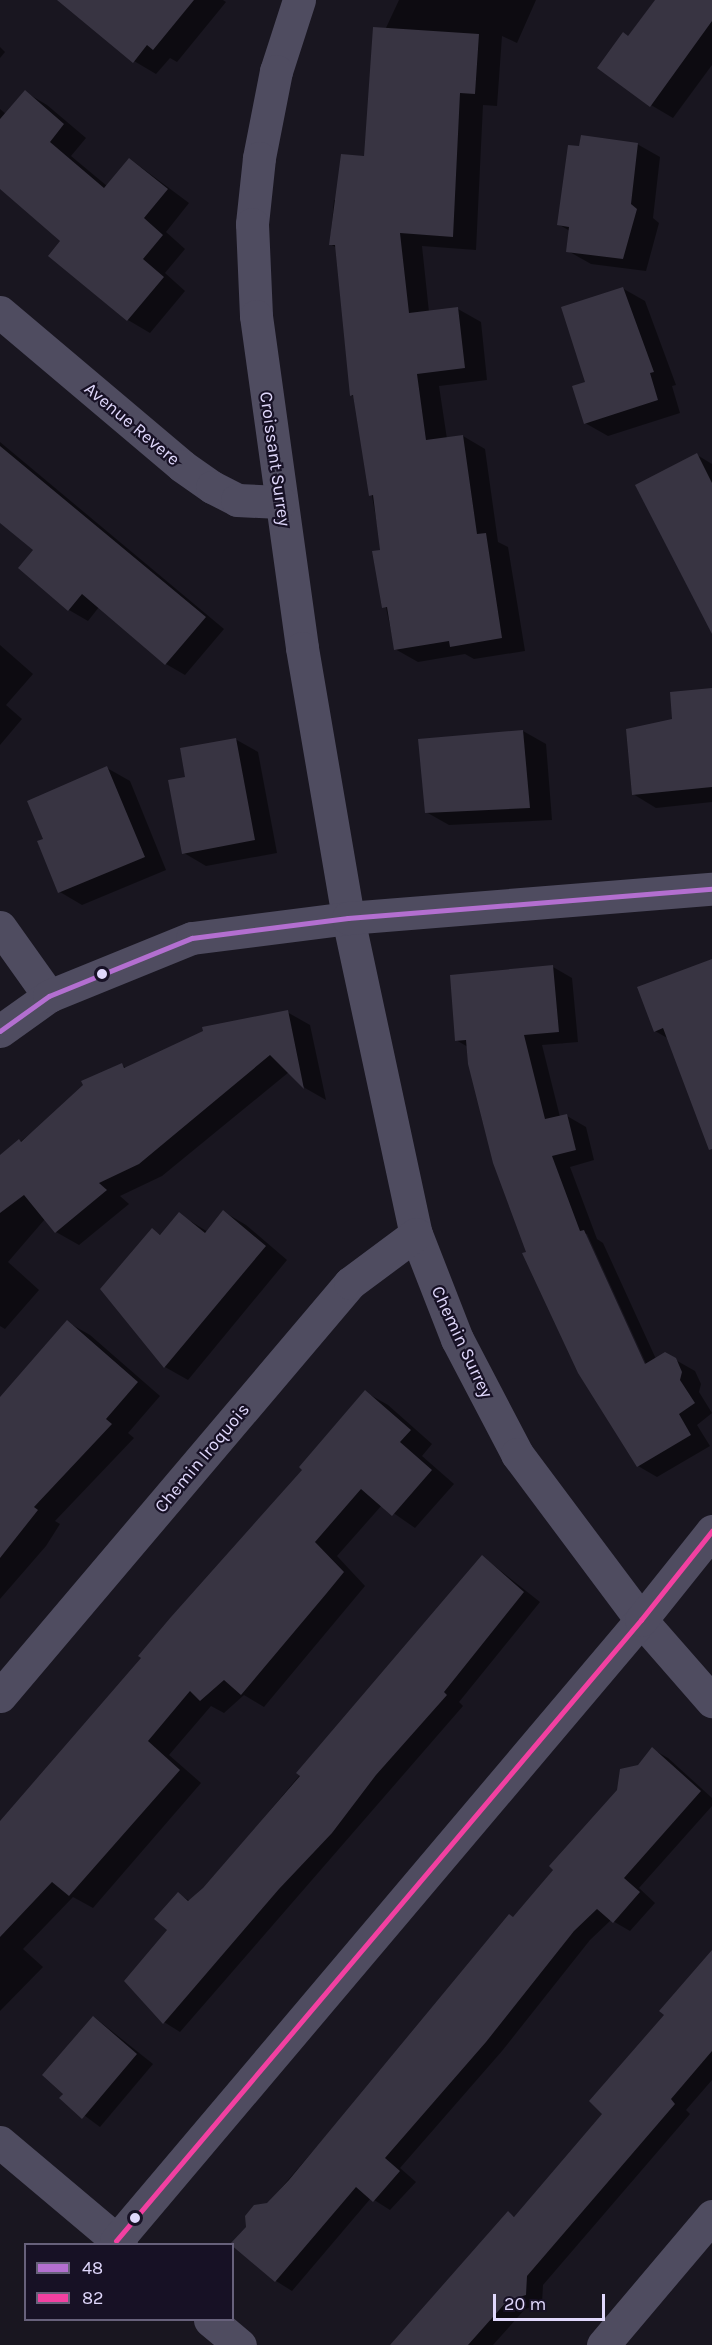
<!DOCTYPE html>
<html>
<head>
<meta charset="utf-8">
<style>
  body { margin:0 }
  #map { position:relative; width:712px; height:2345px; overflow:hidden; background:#191620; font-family:Karla,sans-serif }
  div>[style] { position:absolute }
  .shadow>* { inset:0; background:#0007 }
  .building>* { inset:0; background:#383442 }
  .minor>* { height:33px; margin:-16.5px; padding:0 16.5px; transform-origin:16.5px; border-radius:16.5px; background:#4f4c60 }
  .bus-1>* { height:4.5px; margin:-2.25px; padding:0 2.25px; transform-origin:2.25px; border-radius:2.25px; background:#b36fd0 }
  .bus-2>* { height:4.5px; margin:-2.25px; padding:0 2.25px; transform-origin:2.25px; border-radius:2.25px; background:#f240a1 }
  .dots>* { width:16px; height:16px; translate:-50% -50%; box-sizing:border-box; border:3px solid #171125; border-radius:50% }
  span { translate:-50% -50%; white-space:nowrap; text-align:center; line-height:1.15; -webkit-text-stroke:4.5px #171125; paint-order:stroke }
  .street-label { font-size:18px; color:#e0d8fc }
  .legend { position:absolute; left:24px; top:2243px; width:210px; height:78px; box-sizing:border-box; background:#171125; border:2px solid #67617b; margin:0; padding:8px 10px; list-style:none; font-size:18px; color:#e0d8fc }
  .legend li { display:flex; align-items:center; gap:12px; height:30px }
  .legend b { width:30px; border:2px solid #67617b }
  .scale { position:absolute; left:493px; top:2294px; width:112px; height:27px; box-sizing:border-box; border:3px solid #e0d8fc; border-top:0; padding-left:8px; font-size:18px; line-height:21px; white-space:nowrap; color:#e0d8fc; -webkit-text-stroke:4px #171125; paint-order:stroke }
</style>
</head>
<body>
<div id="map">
  <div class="shadow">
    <i style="clip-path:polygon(59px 0,223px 0,226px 2px,177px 62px,170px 58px,156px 74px,134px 61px)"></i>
    <i style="clip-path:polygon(399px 0,536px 0,517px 43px,502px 36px,497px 106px,483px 105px,476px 250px,422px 246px,429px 312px,458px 309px,481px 322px,487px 380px,439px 386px,447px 439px,463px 436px,485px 449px,498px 542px,508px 547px,525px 651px,474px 659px,465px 654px,418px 662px,395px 649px,374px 553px,382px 551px,354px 397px,351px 395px,337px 248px,330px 244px,334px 200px,339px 201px,365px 158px,385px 30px)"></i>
    <i style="clip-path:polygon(657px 0,712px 0,712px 65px,673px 118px,651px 105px,629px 38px)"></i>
    <i style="clip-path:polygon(0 47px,5px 52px,0 58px)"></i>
    <i style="clip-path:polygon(25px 92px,47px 105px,86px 138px,71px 156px,107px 186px,130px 159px,189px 203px,166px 232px,185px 249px,165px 273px,185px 291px,150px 333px,128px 320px,62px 240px,0 187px,0 109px,6px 114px)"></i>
    <i style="clip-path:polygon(637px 144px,660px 157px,653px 218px,659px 223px,646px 271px,591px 264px,568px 251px,570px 231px,558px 224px)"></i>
    <i style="clip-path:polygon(622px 288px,645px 301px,676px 385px,672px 386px,680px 413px,608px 436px,585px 423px,587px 383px)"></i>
    <i style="clip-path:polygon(0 442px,224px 629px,185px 675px,166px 664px,99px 607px,88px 621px,69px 610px,35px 550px,0 521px)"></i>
    <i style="clip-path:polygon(697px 455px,712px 464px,712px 615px)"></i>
    <i style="clip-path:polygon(0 645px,33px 674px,6px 705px,22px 719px,0 745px)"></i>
    <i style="clip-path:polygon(712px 689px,712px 802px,656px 808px,633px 794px,674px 721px)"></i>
    <i style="clip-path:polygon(523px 731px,546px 744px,552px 820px,449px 825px,426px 812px)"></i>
    <i style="clip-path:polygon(235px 739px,258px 752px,277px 853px,206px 866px,184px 853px,187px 778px)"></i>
    <i style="clip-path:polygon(107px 768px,130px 781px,166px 870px,82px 905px,60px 892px,45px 840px)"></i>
    <i style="clip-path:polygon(712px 960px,712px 1110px,669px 1039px,655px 1031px)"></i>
    <i style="clip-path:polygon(evenodd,553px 967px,572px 978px,578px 1042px,542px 1045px,560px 1117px,567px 1116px,586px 1127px,594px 1160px,570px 1167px,597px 1239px,603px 1243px,656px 1359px,665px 1354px,695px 1371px,701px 1384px,699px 1392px,712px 1413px,697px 1425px,710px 1446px,657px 1477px,638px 1466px,528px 1253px,468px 1047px,456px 1040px,553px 967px,584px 1234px,587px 1234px,649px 1370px,647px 1371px,584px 1234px)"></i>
    <i style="clip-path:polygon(287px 1012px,310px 1025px,326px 1100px,305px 1088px,289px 1072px,162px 1176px,120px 1196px,129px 1204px,79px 1245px,56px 1232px,45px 1219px,8px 1262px,39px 1290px,5px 1329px,0 1326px,0 1157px,121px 1065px,127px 1068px)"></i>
    <i style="clip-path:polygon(224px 1212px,246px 1225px,287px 1260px,188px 1380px,165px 1367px,102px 1289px,152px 1230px,161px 1235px,179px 1214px,208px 1232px)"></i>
    <i style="clip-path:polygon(67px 1322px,90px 1335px,160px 1396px,128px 1433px,134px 1438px,55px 1521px,60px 1524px,46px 1546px,0 1599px,0 1399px)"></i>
    <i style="clip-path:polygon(365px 1392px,388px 1405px,432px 1444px,422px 1456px,454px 1484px,415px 1528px,382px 1505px,337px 1556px,365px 1586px,264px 1707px,244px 1695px,224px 1713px,211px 1706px,169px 1755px,201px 1783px,93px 1908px,73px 1897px,23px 1949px,43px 1967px,0 2011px,0 1824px,304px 1470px)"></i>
    <i style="clip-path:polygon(483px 1557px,540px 1602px,459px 1702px,463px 1706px,180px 2032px,164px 2022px,169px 1930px,178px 1894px,190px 1901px,204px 1889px)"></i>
    <i style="clip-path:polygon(652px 1749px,668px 1758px,712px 1798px,712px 1806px,639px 1888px,655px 1903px,630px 1931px,611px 1920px,590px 1940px,502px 2051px,400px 2168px,416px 2182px,390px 2210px,371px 2198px,292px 2291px,276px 2281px,232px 2245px,514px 1918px)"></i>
    <i style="clip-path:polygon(712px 1957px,712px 2080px,686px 2110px,690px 2114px,543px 2285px,542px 2304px,525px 2309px,493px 2345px,392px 2345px,508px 2213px,515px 2217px,604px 2113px,666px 2015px)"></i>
    <i style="clip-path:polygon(94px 2017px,153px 2064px,100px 2127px,61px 2098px)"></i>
  </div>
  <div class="building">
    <i style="clip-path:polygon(57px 0,194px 0,153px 50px,147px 45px,133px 63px)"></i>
    <i style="clip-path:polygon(655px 0,712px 0,712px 21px,650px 107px,597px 68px,623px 32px,628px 36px)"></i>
    <i style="clip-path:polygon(373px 27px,479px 34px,475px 94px,460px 93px,453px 237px,400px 233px,409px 313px,458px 307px,465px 368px,417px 374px,426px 440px,463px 435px,477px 534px,486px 533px,502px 638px,450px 647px,449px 641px,394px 650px,387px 607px,382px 608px,372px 551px,380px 550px,373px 495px,369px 496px,353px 395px,350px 396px,335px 245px,329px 245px,341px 154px,364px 156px)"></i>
    <i style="clip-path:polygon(25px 90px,64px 124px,50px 142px,104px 188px,129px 158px,168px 189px,144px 218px,163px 235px,143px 259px,164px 277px,127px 321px,48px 256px,60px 241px,0 189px,0 119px)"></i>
    <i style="clip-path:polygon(581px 135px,638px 143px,631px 204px,637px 209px,623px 259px,566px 252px,569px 227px,557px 225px,568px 145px,579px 146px)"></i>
    <i style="clip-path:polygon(623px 287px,654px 372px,650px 373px,658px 400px,584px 424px,572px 386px,585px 382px,561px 307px)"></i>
    <i style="clip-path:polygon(0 446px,206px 617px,165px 665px,82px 594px,68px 611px,18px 568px,33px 550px,0 523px)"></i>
    <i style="clip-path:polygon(697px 453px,712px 483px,712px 634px,635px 485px)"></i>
    <i style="clip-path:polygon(712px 688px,712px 787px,632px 795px,626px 729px,672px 719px,670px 692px)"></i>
    <i style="clip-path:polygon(523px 730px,530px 808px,425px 813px,418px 739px)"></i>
    <i style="clip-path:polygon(236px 738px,255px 840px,182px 854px,168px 780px,185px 777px,180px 748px)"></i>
    <i style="clip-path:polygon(107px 766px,145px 857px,58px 893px,37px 841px,43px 839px,27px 801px)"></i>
    <i style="clip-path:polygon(712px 959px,712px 1149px,709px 1150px,663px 1028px,654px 1032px,637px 987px)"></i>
    <i style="clip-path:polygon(553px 965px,559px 1032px,524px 1035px,545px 1119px,567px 1114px,576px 1150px,552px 1156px,580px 1231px,584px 1230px,645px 1364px,665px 1352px,676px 1358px,682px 1372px,680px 1380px,695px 1403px,679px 1414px,691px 1435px,637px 1467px,578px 1373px,522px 1253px,526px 1252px,493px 1163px,468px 1064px,466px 1040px,455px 1041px,450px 975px)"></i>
    <i style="clip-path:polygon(288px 1010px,304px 1089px,270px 1055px,139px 1164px,99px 1183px,107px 1190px,55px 1233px,24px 1195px,0 1213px,0 1155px,19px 1139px,21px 1142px,83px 1085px,81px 1081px,122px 1063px,124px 1068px,203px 1031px,202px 1027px)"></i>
    <i style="clip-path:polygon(223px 1210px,266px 1246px,164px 1368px,100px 1289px,152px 1228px,160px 1235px,179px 1212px,205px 1233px)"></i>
    <i style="clip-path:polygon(67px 1320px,138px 1382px,106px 1419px,112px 1424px,34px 1507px,38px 1510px,0 1558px,0 1397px)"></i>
    <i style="clip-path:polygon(365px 1390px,411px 1430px,400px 1442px,432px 1470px,392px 1516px,361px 1489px,315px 1542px,344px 1572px,326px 1594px,241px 1695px,224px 1680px,200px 1701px,190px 1691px,148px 1741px,180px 1770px,69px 1896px,52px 1882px,0 1937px,0 1821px,141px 1658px,138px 1656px,171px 1617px,302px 1470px,299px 1467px)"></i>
    <i style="clip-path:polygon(482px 1555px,524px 1592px,444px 1692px,447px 1695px,376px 1775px,332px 1833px,279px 1889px,163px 2024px,124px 1981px,167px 1930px,154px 1919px,178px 1892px,188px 1901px,203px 1888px,300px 1776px,296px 1773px)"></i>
    <i style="clip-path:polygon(652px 1747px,701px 1791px,624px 1878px,640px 1892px,613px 1923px,597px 1909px,574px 1931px,486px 2042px,385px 2158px,400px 2171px,373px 2202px,356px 2187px,275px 2282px,230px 2244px,246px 2227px,245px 2216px,254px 2205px,267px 2203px,289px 2180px,509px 1914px,513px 1917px,553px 1870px,549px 1866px,617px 1790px,620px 1769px,638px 1765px)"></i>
    <i style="clip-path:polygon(712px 1950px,712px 2051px,671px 2099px,675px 2104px,527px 2276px,526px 2295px,508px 2300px,468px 2345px,390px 2345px,508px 2211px,514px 2217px,602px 2114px,589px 2101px,664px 2015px,659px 2011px)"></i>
    <i style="clip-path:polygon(93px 2016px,137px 2054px,82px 2119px,59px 2098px,63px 2094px,42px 2075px)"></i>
  </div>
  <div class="minor">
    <i style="left:299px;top:0;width:75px;rotate:107.9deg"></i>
    <i style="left:276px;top:71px;width:89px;rotate:101.1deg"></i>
    <i style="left:259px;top:158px;width:66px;rotate:96.1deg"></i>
    <i style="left:252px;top:224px;width:92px;rotate:87.5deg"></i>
    <i style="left:256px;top:316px;width:335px;rotate:82.1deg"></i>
    <i style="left:302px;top:648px;width:274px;rotate:80.3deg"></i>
    <i style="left:348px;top:918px;width:323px;rotate:77.9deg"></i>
    <i style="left:416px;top:1234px;width:113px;rotate:68.7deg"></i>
    <i style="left:457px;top:1339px;width:130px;rotate:62.4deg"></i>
    <i style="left:517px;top:1454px;width:207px;rotate:53.2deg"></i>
    <i style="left:641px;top:1620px;width:108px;rotate:48.8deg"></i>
    <i style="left:0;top:312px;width:238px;rotate:40.2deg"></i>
    <i style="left:182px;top:466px;width:37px;rotate:35deg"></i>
    <i style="left:212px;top:487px;width:28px;rotate:27deg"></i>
    <i style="left:237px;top:500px;width:43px;rotate:2.7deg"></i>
    <i style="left:0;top:927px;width:85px;rotate:54.6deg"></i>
    <i style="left:0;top:1031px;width:60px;rotate:-35.5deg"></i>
    <i style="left:49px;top:996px;width:154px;rotate:-22.1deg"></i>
    <i style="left:192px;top:938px;width:157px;rotate:-7.3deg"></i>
    <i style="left:348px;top:918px;width:365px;rotate:-4.6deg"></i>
    <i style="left:0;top:1696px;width:541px;rotate:-49.72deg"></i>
    <i style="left:350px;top:1283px;width:82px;rotate:-36.6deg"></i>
    <i style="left:0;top:2142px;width:158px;rotate:40.1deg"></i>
    <i style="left:116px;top:2241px;width:813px;rotate:-49.79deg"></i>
    <i style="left:641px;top:1620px;width:114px;rotate:-51.4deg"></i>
    <i style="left:210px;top:2320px;width:39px;rotate:40deg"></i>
    <i style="left:603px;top:2345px;width:169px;rotate:-49.8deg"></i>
  </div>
  <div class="bus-1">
    <i style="left:0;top:1031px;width:60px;rotate:-35.5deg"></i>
    <i style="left:49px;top:996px;width:154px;rotate:-22.1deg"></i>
    <i style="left:192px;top:938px;width:157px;rotate:-7.3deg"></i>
    <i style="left:348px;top:918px;width:365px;rotate:-4.6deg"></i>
  </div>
  <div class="bus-2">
    <i style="left:116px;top:2241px;width:813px;rotate:-49.79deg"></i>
    <i style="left:641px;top:1620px;width:114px;rotate:-51.4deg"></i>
  </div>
  <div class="dots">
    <i style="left:102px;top:974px;background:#e0d8fc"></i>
    <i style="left:135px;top:2218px;background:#e0d8fc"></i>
  </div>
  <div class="street-label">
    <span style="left:132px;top:424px;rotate:40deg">Avenue Revere</span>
    <span style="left:275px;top:459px;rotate:82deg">Croissant Surrey</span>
    <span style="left:462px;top:1342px;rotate:65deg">Chemin Surrey</span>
    <span style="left:202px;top:1458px;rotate:-50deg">Chemin Iroquois</span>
  </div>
  <ul class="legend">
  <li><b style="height:8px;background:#b36fd0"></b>48</li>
  <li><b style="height:8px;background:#f240a1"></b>82</li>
  </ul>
  <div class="scale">20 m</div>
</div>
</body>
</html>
